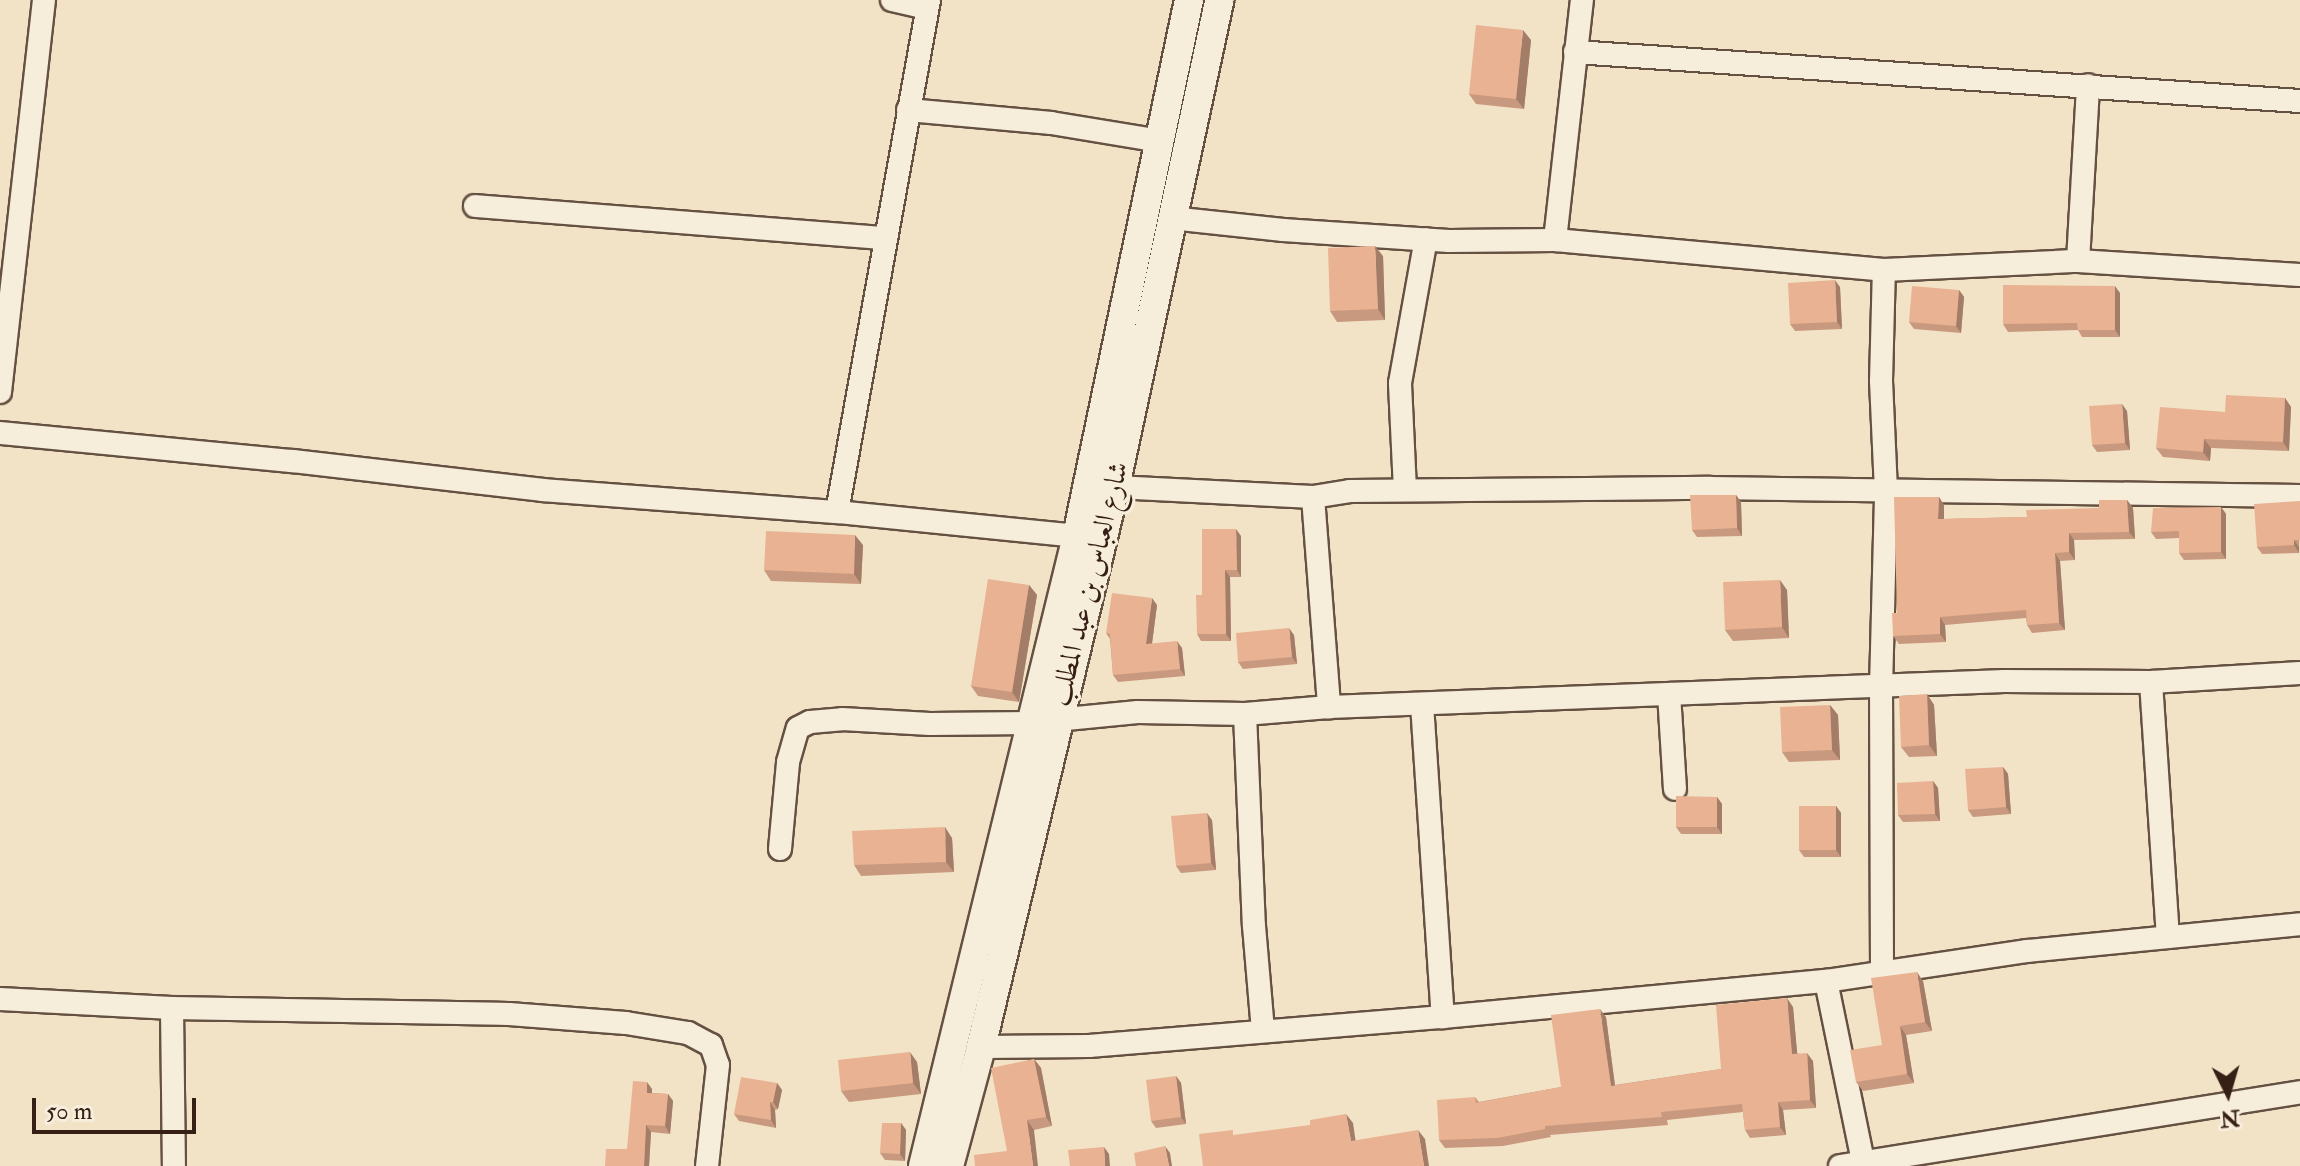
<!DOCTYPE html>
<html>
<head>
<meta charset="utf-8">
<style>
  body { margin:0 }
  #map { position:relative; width:2300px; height:1166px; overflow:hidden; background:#f2e3c7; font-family:"IM FELL Double Pica",Amiri,serif }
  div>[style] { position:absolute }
  .roads { filter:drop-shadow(2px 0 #655142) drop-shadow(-2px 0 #655142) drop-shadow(0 2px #655142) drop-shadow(0 -2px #655142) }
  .minor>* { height:22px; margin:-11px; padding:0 11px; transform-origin:11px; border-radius:11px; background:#f7eddb }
  .tertiary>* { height:28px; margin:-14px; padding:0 14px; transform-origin:14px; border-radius:14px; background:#f7eddb }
  .wall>* { inset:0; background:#c8997e }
  .shaded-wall>* { inset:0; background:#a37d67 }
  .building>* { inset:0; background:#e9b293 }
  span { translate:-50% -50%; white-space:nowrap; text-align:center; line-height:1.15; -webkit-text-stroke:6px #f7eddb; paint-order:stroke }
  .street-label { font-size:28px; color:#362015 }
  .north { position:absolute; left:2188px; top:1054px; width:80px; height:80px; -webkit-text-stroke:6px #f7eddb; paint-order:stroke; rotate:175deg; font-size:22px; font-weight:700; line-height:32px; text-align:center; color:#362015 }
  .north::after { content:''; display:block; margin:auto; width:28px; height:36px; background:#362015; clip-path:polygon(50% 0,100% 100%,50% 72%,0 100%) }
  .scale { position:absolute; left:32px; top:1098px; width:164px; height:36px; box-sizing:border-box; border:4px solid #362015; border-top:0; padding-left:10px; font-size:24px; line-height:28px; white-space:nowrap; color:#362015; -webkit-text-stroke:6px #f7eddb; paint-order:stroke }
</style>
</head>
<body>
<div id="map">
  <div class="roads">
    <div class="minor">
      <i style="left:892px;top:0;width:35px;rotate:13deg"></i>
      <i style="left:1575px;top:52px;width:727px;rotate:3.87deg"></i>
      <i style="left:908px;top:110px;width:144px;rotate:5.2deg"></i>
      <i style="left:1051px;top:123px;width:110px;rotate:9.4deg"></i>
      <i style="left:475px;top:206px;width:410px;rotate:4.5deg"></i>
      <i style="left:1171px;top:218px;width:113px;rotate:6.1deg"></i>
      <i style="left:1283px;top:230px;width:166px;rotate:3.8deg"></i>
      <i style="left:1449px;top:241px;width:106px;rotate:-0.5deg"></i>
      <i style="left:1555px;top:240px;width:330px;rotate:5.2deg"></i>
      <i style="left:1884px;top:270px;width:194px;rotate:-2.7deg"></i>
      <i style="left:2078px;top:261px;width:222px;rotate:3.6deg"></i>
      <i style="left:1555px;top:240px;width:242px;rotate:-83.6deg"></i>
      <i style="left:2078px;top:261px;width:176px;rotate:-86.7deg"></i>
      <i style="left:0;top:392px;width:394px;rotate:-83.6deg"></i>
      <i style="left:0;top:433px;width:294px;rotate:5.5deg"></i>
      <i style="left:293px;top:461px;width:252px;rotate:6.6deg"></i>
      <i style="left:543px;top:490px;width:295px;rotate:4.3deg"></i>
      <i style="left:837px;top:512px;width:241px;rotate:5.7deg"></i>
      <i style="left:1115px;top:487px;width:198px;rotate:2.9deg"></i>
      <i style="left:1313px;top:497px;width:37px;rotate:-9deg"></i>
      <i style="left:1350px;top:491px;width:360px;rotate:-0.5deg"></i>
      <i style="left:1710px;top:488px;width:590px;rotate:0.78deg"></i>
      <i style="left:1405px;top:490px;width:107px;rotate:-92.7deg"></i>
      <i style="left:1400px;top:383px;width:146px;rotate:-79.8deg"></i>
      <i style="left:1313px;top:497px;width:211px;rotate:85.6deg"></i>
      <i style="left:837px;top:512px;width:520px;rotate:-79.81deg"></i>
      <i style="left:2151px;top:682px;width:255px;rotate:86.2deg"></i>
      <i style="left:1669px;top:694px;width:95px;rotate:86.4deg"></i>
      <i style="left:1422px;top:704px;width:314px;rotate:86.2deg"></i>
      <i style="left:1245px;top:714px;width:212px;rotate:87.6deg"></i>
      <i style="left:1254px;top:926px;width:105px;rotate:85.1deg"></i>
      <i style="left:1056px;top:720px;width:82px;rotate:-5.6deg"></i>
      <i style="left:1138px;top:712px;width:107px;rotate:1.1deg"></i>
      <i style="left:1245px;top:714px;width:84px;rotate:-4.8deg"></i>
      <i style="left:1329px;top:707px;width:676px;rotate:-2.21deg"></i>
      <i style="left:2004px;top:681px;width:147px;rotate:0.4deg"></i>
      <i style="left:2151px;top:682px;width:149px;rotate:-3.5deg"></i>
      <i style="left:780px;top:849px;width:87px;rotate:-84.7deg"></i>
      <i style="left:788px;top:762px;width:35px;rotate:-74deg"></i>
      <i style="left:798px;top:728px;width:13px;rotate:-27deg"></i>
      <i style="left:810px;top:722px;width:32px;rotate:-5deg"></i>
      <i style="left:842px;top:719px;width:88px;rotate:3.3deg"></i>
      <i style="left:930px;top:724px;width:102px;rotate:-0.6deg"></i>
      <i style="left:1882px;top:970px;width:282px;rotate:-90.2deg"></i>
      <i style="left:1881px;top:688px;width:197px;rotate:-88.5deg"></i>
      <i style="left:1886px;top:491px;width:110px;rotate:-92.6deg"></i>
      <i style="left:1881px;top:381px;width:111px;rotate:-88.5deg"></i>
      <i style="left:1826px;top:981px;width:189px;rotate:78.4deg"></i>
      <i style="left:0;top:999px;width:172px;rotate:3deg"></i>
      <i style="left:172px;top:1008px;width:337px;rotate:1deg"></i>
      <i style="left:509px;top:1014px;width:117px;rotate:4.4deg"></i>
      <i style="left:626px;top:1023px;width:63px;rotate:9.2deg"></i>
      <i style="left:688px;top:1033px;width:26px;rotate:28deg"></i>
      <i style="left:711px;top:1045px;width:21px;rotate:71deg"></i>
      <i style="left:718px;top:1065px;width:102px;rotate:96.2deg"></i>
      <i style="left:172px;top:1008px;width:158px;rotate:89.3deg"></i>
      <i style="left:981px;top:1047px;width:108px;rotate:-0.5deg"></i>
      <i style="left:1089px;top:1046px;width:355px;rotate:-4.7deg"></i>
      <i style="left:1443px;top:1017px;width:385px;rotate:-5.4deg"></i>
      <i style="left:1826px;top:981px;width:203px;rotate:-8.5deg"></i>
      <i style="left:2027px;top:951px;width:274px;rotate:-5.6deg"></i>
      <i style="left:1840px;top:1166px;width:466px;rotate:-9.1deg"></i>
    </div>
    <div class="tertiary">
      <i style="left:923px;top:1166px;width:649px;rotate:-76.26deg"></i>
      <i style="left:1077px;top:536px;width:548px;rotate:-78.2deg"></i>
      <i style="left:949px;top:1166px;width:123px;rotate:-74.9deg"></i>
      <i style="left:981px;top:1047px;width:576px;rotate:-76.54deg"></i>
      <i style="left:1115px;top:487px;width:498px;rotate:-77.9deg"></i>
    </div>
  </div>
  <div class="wall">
    <i style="clip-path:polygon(1531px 40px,1524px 109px,1476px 104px,1469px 94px)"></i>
    <i style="clip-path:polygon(1383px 256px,1385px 320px,1337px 322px,1330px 311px)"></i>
    <i style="clip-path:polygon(1840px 287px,1842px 329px,1795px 331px,1790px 324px)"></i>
    <i style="clip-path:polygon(1959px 290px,1964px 297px,1961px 333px,1914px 329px,1909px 322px)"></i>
    <i style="clip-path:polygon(2120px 293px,2120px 337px,2082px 337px,2078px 330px,2008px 332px,2003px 324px)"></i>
    <i style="clip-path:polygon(2285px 398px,2291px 407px,2289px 451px,2211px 448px,2210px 461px,2163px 457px,2156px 448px,2225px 412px)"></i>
    <i style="clip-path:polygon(2127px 411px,2130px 450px,2097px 452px,2092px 445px)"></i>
    <i style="clip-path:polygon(1736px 495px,1741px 502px,1742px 536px,1697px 537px,1692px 530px)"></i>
    <i style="clip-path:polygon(1939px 497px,1944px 505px,1944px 519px,2027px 517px,2099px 508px,2127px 500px,2133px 508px,2135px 539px,2074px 540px,2075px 560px,2060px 561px,2065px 630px,2032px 633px,2027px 625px,2026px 618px,1945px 625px,1946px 642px,1899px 644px,1893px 636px,1897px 613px)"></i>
    <i style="clip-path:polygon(2300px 501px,2299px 553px,2262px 554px,2257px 547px)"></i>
    <i style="clip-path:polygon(2221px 507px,2226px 514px,2226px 559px,2184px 560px,2179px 553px,2179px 538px,2156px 539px,2151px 532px)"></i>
    <i style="clip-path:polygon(1241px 536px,1241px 577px,1230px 577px,1231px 641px,1201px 641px,1197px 634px,1202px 595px)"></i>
    <i style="clip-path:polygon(863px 545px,861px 584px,771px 581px,764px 570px)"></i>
    <i style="clip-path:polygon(1029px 585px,1037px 595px,1019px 702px,978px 696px,971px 686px)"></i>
    <i style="clip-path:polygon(1787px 590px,1789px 638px,1733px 641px,1725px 630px)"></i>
    <i style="clip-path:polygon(1157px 605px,1152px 644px,1182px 648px,1185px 676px,1118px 682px,1113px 675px,1110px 639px,1106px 633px)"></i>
    <i style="clip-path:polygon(1294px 635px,1297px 664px,1243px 669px,1238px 662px)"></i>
    <i style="clip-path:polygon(1927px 694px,1934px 705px,1937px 756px,1909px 757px,1901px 747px)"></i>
    <i style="clip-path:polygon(1830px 705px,1838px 715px,1840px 760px,1789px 762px,1782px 752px)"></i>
    <i style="clip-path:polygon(2003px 767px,2008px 774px,2011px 814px,1973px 817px,1968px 810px)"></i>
    <i style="clip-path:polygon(1933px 781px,1938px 788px,1940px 821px,1903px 822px,1898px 815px)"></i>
    <i style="clip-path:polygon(1717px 797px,1722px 804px,1722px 834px,1681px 834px,1676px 827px)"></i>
    <i style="clip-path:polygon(1836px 806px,1841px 813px,1841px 857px,1804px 857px,1799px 850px)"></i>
    <i style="clip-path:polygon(1212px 820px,1216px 870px,1181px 873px,1176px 866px)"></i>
    <i style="clip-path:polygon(952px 838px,954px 872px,861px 876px,854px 865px)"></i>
    <i style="clip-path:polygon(1923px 981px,1932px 1031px,1906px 1035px,1914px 1083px,1863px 1091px,1856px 1082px,1882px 1045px)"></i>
    <i style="clip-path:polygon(1793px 1007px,1797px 1053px,1813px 1061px,1816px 1108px,1783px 1110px,1786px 1135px,1750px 1138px,1745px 1130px,1743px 1112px,1667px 1120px,1668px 1125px,1550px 1135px,1551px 1137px,1503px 1146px,1445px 1148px,1439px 1140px,1475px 1097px,1479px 1102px,1561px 1087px,1606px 1017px,1615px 1085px,1721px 1069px)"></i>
    <i style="clip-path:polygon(1034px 1059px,1041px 1068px,1052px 1126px,1034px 1130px,1007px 1151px)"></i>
    <i style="clip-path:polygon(917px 1062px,921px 1094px,849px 1102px,841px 1091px)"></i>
    <i style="clip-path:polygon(1176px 1076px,1181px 1083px,1186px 1124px,1156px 1128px,1151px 1121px)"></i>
    <i style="clip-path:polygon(777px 1083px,782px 1090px,778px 1109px,775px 1110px,776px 1128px,739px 1121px,734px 1114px)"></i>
    <i style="clip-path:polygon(652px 1089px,652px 1093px,668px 1094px,673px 1101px,670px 1134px,651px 1132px,649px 1166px,605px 1166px,627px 1149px)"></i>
    <i style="clip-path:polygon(901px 1123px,906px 1130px,905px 1161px,885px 1160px,880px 1153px)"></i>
  </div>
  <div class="shaded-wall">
    <i style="clip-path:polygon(1523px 30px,1531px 40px,1524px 109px,1516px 99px)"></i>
    <i style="clip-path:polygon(1375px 246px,1383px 256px,1385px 320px,1378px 309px)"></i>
    <i style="clip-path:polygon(1835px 280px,1840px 287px,1842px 329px,1837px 322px)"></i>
    <i style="clip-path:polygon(2115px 286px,2120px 293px,2120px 337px,2115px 330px)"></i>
    <i style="clip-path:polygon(1959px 290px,1964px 297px,1961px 333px,1956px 326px)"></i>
    <i style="clip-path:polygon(2285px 398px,2291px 407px,2289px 451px,2283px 442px)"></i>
    <i style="clip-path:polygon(2122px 404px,2127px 411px,2130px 450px,2125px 443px)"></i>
    <i style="clip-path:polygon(2204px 439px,2211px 448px,2210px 461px,2203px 452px)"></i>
    <i style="clip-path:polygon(1736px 495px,1741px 502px,1742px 536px,1737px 528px)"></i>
    <i style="clip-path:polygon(1939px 497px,1944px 505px,1944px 527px,1938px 519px)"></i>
    <i style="clip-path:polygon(2127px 500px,2133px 508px,2135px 539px,2129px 532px)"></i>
    <i style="clip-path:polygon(2221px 507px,2226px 514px,2226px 559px,2221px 552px)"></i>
    <i style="clip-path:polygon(1236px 529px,1241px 536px,1241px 577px,1237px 570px)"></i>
    <i style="clip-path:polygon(2069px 533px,2074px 540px,2075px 560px,2069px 552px)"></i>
    <i style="clip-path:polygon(855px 535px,863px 545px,861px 584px,854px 574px)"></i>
    <i style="clip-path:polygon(2294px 540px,2299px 547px,2299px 553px,2294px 545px)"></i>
    <i style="clip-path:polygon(2055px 553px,2060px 561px,2065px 630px,2059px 623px)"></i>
    <i style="clip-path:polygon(1225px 570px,1230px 577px,1231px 641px,1226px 634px)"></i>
    <i style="clip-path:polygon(1780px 580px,1787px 590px,1789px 638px,1782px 627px)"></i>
    <i style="clip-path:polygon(1029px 585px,1037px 595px,1019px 702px,1012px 692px)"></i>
    <i style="clip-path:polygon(1152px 598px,1157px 605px,1151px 651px,1146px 644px)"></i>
    <i style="clip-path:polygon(1940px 617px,1945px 625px,1946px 642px,1940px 634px)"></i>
    <i style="clip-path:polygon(1289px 628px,1294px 635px,1297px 664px,1292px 657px)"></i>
    <i style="clip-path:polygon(1177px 641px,1182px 648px,1185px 676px,1180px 669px)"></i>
    <i style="clip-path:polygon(1927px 694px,1934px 705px,1937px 756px,1929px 745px)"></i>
    <i style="clip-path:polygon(1830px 705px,1838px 715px,1840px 760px,1832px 750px)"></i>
    <i style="clip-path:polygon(2003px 767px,2008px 774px,2011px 814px,2006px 807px)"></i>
    <i style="clip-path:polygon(1933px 781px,1938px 788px,1940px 821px,1935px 814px)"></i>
    <i style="clip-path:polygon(1717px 797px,1722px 804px,1722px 834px,1717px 827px)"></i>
    <i style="clip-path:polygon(1836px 806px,1841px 813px,1841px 857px,1836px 850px)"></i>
    <i style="clip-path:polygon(1207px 813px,1212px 820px,1216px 870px,1211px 863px)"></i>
    <i style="clip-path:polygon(945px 827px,952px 838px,954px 872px,946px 862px)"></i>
    <i style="clip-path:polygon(1917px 972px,1923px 981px,1932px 1031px,1925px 1022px)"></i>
    <i style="clip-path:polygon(1787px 998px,1793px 1007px,1798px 1062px,1792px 1054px)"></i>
    <i style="clip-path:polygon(1600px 1009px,1606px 1017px,1616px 1094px,1611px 1086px)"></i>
    <i style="clip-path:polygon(1900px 1026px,1906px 1035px,1914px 1083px,1907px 1074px)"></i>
    <i style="clip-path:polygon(910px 1052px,917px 1062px,921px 1094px,913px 1083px)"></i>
    <i style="clip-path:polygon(1807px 1053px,1813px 1061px,1816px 1108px,1810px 1100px)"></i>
    <i style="clip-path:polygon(1034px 1059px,1041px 1068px,1052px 1126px,1046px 1117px)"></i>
    <i style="clip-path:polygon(1176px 1076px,1181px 1083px,1186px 1124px,1181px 1117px)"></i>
    <i style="clip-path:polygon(647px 1082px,652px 1089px,652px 1100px,647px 1093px)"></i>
    <i style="clip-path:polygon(777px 1083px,782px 1090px,778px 1109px,773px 1102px)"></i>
    <i style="clip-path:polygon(668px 1094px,673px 1101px,670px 1134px,665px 1126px)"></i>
    <i style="clip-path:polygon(770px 1102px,775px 1110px,776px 1128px,771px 1120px)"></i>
    <i style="clip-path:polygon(1778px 1102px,1783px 1110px,1786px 1135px,1780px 1127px)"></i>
    <i style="clip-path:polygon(1346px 1114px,1353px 1123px,1357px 1150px,1351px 1141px)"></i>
    <i style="clip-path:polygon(1027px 1120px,1034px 1130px,1038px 1166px,1033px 1166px)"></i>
    <i style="clip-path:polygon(901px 1123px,906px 1130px,905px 1161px,900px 1154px)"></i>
    <i style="clip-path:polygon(646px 1125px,651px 1132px,649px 1166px,644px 1166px)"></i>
    <i style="clip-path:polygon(1418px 1130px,1425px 1139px,1429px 1166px,1424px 1166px)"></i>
    <i style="clip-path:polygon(1165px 1146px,1170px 1153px,1172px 1166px,1169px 1166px)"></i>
    <i style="clip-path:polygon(1104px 1147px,1109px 1154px,1110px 1166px,1105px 1166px)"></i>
  </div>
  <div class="building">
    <i style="clip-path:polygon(1476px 25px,1523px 30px,1516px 99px,1469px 94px)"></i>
    <i style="clip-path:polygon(1375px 246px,1378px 309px,1330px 311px,1328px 248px)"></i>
    <i style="clip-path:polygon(1835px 280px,1837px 322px,1790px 324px,1788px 283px)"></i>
    <i style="clip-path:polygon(2003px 285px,2115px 286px,2115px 330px,2078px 330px,2077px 323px,2003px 324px)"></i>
    <i style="clip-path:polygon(1912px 286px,1959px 290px,1956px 326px,1909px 322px)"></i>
    <i style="clip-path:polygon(2226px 395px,2285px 398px,2283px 442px,2204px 439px,2203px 452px,2156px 448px,2160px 407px,2225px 412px)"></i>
    <i style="clip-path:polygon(2122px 404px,2125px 443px,2092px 445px,2089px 406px)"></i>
    <i style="clip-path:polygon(1690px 495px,1736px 495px,1737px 528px,1692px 530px)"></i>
    <i style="clip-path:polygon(1894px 497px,1939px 497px,1938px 519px,2027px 517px,2026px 510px,2099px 508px,2099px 500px,2127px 500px,2129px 532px,2069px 533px,2069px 552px,2055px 553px,2059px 623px,2027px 625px,2026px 610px,1940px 617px,1940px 634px,1893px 636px,1892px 613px,1897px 613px)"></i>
    <i style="clip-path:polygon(2300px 501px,2300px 540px,2294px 540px,2294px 545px,2257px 547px,2254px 504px)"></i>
    <i style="clip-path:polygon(2221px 507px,2221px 552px,2179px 553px,2179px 531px,2151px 532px,2153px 508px)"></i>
    <i style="clip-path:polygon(1202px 529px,1236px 529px,1237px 570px,1225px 570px,1226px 634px,1197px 634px,1196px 595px,1202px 595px)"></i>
    <i style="clip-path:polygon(766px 531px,855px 535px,854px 574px,764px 570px)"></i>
    <i style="clip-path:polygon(988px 579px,1029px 585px,1012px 692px,971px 686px)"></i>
    <i style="clip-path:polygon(1780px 580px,1782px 627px,1725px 630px,1723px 582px)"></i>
    <i style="clip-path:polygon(1112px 593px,1152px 598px,1146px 644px,1177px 641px,1180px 669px,1113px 675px,1110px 634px,1106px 633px)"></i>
    <i style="clip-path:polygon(1289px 628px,1292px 657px,1238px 662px,1236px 633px)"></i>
    <i style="clip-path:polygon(1927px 694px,1929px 745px,1901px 747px,1899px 696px)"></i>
    <i style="clip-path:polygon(1830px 705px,1832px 750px,1782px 752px,1780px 707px)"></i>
    <i style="clip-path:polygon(2003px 767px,2006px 807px,1968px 810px,1965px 769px)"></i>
    <i style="clip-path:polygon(1933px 781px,1935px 814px,1898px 815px,1897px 783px)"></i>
    <i style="clip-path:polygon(1676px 796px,1717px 797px,1717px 827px,1676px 827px)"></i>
    <i style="clip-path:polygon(1799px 806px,1836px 806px,1836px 850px,1799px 850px)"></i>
    <i style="clip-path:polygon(1207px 813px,1211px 863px,1176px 866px,1171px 816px)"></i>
    <i style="clip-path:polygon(945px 827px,946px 862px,854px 865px,852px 831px)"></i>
    <i style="clip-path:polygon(1917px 972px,1925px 1022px,1900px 1026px,1907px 1074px,1856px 1082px,1850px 1050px,1882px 1045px,1871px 978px)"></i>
    <i style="clip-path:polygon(1787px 998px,1792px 1054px,1807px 1053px,1810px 1100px,1778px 1102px,1780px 1127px,1745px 1130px,1742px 1104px,1661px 1112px,1662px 1117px,1545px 1126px,1545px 1129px,1497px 1138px,1439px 1140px,1437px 1100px,1475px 1097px,1476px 1103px,1561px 1087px,1551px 1015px,1600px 1009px,1611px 1086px,1721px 1069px,1716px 1005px)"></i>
    <i style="clip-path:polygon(910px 1052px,913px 1083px,841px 1091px,838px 1060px)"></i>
    <i style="clip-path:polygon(1034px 1059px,1046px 1117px,1027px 1120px,1033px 1166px,975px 1166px,974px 1155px,1007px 1151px,991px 1068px)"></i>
    <i style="clip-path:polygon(1176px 1076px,1181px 1117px,1151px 1121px,1146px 1080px)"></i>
    <i style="clip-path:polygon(741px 1077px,777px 1083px,773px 1102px,770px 1102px,771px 1120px,734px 1114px)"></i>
    <i style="clip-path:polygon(633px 1081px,647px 1082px,647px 1093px,668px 1094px,665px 1126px,646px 1125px,644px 1166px,605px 1166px,606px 1149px,627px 1149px)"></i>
    <i style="clip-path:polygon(1346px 1114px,1351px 1141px,1418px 1130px,1424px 1166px,1203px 1166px,1199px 1134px,1233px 1130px,1233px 1135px,1310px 1125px,1310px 1120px)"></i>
    <i style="clip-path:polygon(882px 1123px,901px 1123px,900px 1154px,880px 1153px)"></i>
    <i style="clip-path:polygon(1165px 1146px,1169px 1166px,1136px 1166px,1134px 1153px)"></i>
    <i style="clip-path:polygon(1104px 1147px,1105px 1166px,1070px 1166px,1068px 1150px)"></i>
  </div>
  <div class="street-label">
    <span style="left:1090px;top:584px;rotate:-76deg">شارع العباس بن عبد المطلب</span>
  </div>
  <div class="north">N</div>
  <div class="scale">50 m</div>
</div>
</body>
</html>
